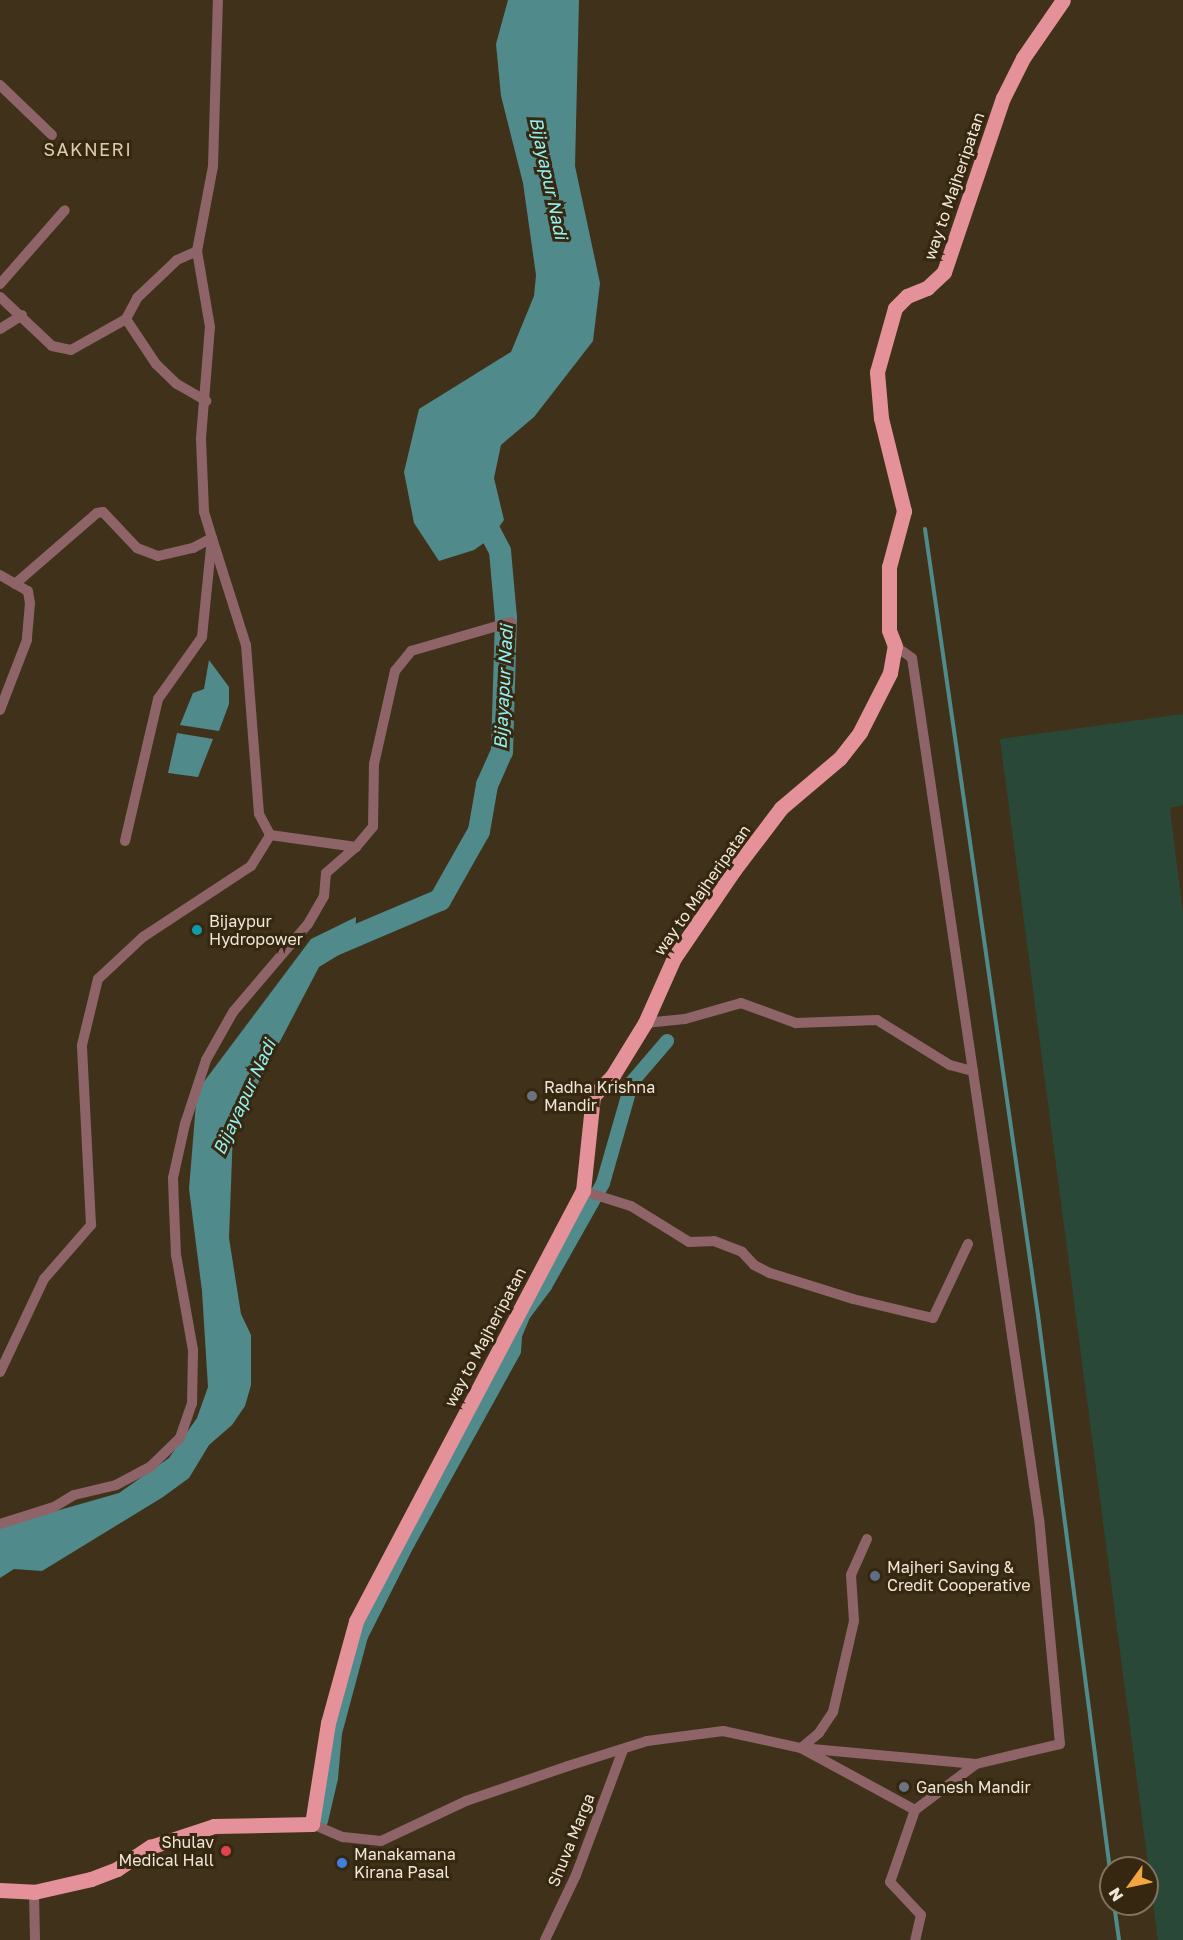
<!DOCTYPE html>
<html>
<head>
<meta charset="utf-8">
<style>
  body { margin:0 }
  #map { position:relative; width:1183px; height:1940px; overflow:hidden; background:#40321a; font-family:"Golos Text",sans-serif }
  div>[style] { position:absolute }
  .green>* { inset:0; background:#294838 }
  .water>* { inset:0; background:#518a8b }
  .stream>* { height:4px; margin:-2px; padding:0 2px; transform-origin:2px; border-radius:2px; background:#518a8b }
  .canal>* { height:14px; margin:-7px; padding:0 7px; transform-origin:7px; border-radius:7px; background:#518a8b }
  .river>* { height:22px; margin:-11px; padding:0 11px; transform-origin:11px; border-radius:11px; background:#518a8b }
  .street>* { height:10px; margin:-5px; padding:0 5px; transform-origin:5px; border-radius:5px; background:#8e6468 }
  .primary>* { height:15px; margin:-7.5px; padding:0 7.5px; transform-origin:7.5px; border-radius:7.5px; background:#e59199 }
  .dots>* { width:16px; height:16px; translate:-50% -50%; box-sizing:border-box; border:3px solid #362810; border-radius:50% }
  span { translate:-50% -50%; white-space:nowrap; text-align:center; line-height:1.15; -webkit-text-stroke:6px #362810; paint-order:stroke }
  .street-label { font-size:16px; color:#f0e7d9 }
  .poi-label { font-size:16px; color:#f0e7d9 }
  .left { translate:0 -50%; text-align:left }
  .right { translate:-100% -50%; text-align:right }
  .neighbourhood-label { font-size:18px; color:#ddccaf; letter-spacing:1.5px }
  .water-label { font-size:18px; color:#92f1f1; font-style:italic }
  .north { position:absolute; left:1099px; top:1856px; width:60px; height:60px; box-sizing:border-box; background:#362810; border:2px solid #807460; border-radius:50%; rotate:237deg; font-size:16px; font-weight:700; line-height:24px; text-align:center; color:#f0e7d9 }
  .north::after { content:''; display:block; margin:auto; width:21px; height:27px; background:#f1a63f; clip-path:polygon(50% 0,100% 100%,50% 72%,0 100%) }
</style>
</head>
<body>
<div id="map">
  <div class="green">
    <i style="clip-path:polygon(1183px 714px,1183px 805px,1170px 808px,1183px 914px,1183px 1940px,1158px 1940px,1000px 739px)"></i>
  </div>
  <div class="water">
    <i style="clip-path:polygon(508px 0,579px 0,575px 166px,600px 283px,593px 341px,534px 417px,501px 445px,494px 478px,504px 520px,491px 538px,474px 550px,439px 561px,414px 523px,404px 472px,419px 409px,511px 352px,534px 296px,536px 275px,523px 183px,501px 96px,496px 44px)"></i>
    <i style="clip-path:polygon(209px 660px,229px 687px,229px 704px,219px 731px,180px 725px,193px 693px,204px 689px)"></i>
    <i style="clip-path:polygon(177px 733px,213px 739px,198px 777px,168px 773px)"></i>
    <i style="clip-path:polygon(356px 917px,355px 945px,319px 967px,233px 1131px,229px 1238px,241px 1314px,251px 1335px,251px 1385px,245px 1406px,232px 1425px,209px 1445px,189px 1478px,163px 1497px,42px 1571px,14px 1569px,0 1578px,0 1527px,119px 1493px,169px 1458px,197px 1418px,208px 1387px,202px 1291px,189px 1189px,197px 1091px,311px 939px)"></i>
  </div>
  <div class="stream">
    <i style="left:925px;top:529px;width:794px;rotate:81.82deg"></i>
    <i style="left:1038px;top:1315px;width:568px;rotate:82.61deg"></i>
    <i style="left:1114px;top:1904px;width:36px;rotate:82deg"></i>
  </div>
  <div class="canal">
    <i style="left:321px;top:1821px;width:44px;rotate:-76.9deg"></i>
    <i style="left:331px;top:1778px;width:45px;rotate:-84.9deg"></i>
    <i style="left:335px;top:1733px;width:100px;rotate:-75deg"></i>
    <i style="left:361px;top:1636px;width:104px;rotate:-63.2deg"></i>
    <i style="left:408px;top:1543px;width:219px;rotate:-61.1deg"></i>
    <i style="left:514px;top:1351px;width:16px;rotate:-86deg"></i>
    <i style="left:515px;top:1335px;width:23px;rotate:-67deg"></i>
    <i style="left:524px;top:1314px;width:35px;rotate:-53deg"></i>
    <i style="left:545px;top:1286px;width:118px;rotate:-60.6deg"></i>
    <i style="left:603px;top:1183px;width:105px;rotate:-74deg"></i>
    <i style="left:632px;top:1082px;width:54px;rotate:-49.5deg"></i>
  </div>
  <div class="river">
    <i style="left:327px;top:948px;width:123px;rotate:-23deg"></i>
    <i style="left:440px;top:900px;width:79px;rotate:-60.5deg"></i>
    <i style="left:479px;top:831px;width:47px;rotate:-80.1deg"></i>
    <i style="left:487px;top:785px;width:36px;rotate:-66deg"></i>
    <i style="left:502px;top:752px;width:134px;rotate:-88.3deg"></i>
    <i style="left:506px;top:618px;width:67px;rotate:-95.1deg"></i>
    <i style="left:500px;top:551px;width:47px;rotate:-117.6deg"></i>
  </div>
  <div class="street">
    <i style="left:0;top:85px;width:72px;rotate:43.9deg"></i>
    <i style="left:0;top:284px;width:98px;rotate:-48.7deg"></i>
    <i style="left:0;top:297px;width:71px;rotate:43.3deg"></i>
    <i style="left:52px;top:346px;width:19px;rotate:12deg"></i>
    <i style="left:71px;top:350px;width:63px;rotate:-29.4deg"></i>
    <i style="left:126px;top:319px;width:24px;rotate:-62deg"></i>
    <i style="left:137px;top:298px;width:55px;rotate:-43.5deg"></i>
    <i style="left:177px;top:260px;width:22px;rotate:-24deg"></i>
    <i style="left:126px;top:319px;width:54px;rotate:56.3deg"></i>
    <i style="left:156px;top:364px;width:29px;rotate:44deg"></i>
    <i style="left:177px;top:384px;width:34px;rotate:30deg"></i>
    <i style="left:0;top:329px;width:26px;rotate:-32deg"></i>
    <i style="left:0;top:575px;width:32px;rotate:30deg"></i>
    <i style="left:28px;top:591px;width:12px;rotate:81deg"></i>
    <i style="left:30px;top:603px;width:37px;rotate:95deg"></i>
    <i style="left:27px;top:640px;width:75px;rotate:111.1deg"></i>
    <i style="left:15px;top:584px;width:108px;rotate:-40.9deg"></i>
    <i style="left:97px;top:513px;width:6px;rotate:-9deg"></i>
    <i style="left:103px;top:512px;width:50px;rotate:46.6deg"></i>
    <i style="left:137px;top:548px;width:22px;rotate:21deg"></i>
    <i style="left:158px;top:556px;width:36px;rotate:-13deg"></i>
    <i style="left:193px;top:548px;width:21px;rotate:-28deg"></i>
    <i style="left:212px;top:538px;width:112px;rotate:72.4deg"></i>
    <i style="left:246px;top:645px;width:169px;rotate:85.6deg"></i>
    <i style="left:259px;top:814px;width:24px;rotate:62deg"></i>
    <i style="left:270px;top:835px;width:87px;rotate:7.9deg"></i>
    <i style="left:356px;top:847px;width:26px;rotate:-50deg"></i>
    <i style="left:373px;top:827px;width:63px;rotate:-89.1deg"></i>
    <i style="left:374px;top:764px;width:95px;rotate:-77.3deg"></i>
    <i style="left:395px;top:671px;width:26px;rotate:-51deg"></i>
    <i style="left:411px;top:651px;width:104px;rotate:-16.2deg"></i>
    <i style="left:125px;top:841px;width:146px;rotate:-76.9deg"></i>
    <i style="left:158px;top:699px;width:76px;rotate:-54.6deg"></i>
    <i style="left:202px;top:637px;width:40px;rotate:-84.3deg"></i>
    <i style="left:206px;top:597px;width:59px;rotate:-84.2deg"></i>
    <i style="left:212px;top:538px;width:28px;rotate:-107deg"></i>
    <i style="left:204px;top:511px;width:73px;rotate:-92.4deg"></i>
    <i style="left:201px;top:438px;width:111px;rotate:-85.4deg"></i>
    <i style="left:210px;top:327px;width:77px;rotate:-99.7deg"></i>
    <i style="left:197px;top:251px;width:86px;rotate:-79.3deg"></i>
    <i style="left:213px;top:166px;width:166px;rotate:-88.3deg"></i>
    <i style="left:645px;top:1023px;width:40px;rotate:-5.7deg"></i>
    <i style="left:685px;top:1019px;width:58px;rotate:-15.9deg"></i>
    <i style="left:741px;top:1003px;width:59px;rotate:20deg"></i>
    <i style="left:796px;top:1023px;width:81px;rotate:-2.1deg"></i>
    <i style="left:877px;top:1020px;width:86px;rotate:31.7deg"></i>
    <i style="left:950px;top:1065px;width:24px;rotate:15deg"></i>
    <i style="left:583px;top:1191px;width:50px;rotate:17.4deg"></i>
    <i style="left:631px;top:1206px;width:68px;rotate:31.8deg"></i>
    <i style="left:689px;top:1242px;width:25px;rotate:-2deg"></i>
    <i style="left:714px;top:1241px;width:30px;rotate:21deg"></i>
    <i style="left:742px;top:1252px;width:18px;rotate:47deg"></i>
    <i style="left:754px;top:1265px;width:18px;rotate:27deg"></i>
    <i style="left:770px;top:1273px;width:87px;rotate:17.4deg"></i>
    <i style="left:853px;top:1299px;width:82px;rotate:13.4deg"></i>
    <i style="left:933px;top:1318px;width:82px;rotate:-64.7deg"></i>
    <i style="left:0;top:1372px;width:103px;rotate:-64.7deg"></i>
    <i style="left:44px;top:1279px;width:72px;rotate:-49deg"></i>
    <i style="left:91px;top:1225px;width:180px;rotate:-92.9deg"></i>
    <i style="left:82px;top:1045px;width:68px;rotate:-76.4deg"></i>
    <i style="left:98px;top:979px;width:62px;rotate:-43deg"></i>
    <i style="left:143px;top:937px;width:129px;rotate:-33.3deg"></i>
    <i style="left:251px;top:866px;width:36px;rotate:-58deg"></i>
    <i style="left:0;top:1524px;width:57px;rotate:-17.5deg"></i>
    <i style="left:54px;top:1507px;width:23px;rotate:-31deg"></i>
    <i style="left:74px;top:1495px;width:43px;rotate:-13.4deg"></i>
    <i style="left:116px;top:1485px;width:40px;rotate:-28deg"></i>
    <i style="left:151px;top:1466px;width:40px;rotate:-44deg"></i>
    <i style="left:180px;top:1438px;width:36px;rotate:-71deg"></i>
    <i style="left:192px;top:1404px;width:54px;rotate:-88.9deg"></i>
    <i style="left:193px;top:1350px;width:97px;rotate:-100.1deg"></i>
    <i style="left:176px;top:1255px;width:48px;rotate:-92.4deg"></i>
    <i style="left:174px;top:1207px;width:29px;rotate:-92deg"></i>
    <i style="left:173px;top:1178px;width:55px;rotate:-77.5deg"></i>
    <i style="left:185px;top:1124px;width:67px;rotate:-71.8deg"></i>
    <i style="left:206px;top:1060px;width:55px;rotate:-60.6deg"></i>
    <i style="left:233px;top:1012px;width:116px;rotate:-49.6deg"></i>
    <i style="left:308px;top:924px;width:32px;rotate:-60deg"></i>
    <i style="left:324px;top:896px;width:23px;rotate:-85deg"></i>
    <i style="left:326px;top:873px;width:40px;rotate:-41deg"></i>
    <i style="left:867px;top:1539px;width:39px;rotate:114deg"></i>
    <i style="left:851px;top:1575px;width:46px;rotate:86.3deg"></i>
    <i style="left:854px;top:1621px;width:93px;rotate:103deg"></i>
    <i style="left:833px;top:1712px;width:25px;rotate:124deg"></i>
    <i style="left:819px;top:1733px;width:23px;rotate:140deg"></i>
    <i style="left:801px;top:1748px;width:176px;rotate:5.2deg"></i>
    <i style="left:915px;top:1810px;width:76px;rotate:109.1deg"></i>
    <i style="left:890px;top:1882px;width:45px;rotate:46.8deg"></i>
    <i style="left:921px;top:1915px;width:26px;rotate:103deg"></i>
    <i style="left:312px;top:1824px;width:34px;rotate:23deg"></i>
    <i style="left:343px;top:1837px;width:38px;rotate:6deg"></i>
    <i style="left:381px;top:1841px;width:94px;rotate:-25.2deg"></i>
    <i style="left:466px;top:1801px;width:108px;rotate:-18.9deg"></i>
    <i style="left:568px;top:1766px;width:83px;rotate:-17.6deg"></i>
    <i style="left:647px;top:1741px;width:77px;rotate:-7.5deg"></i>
    <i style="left:723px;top:1731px;width:80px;rotate:12.3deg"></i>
    <i style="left:801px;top:1748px;width:130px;rotate:28.5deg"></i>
    <i style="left:915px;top:1810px;width:76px;rotate:-37deg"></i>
    <i style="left:976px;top:1764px;width:86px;rotate:-13.4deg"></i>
    <i style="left:1060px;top:1744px;width:226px;rotate:-95.3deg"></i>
    <i style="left:1039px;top:1519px;width:870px;rotate:-98.39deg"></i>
    <i style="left:912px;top:658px;width:21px;rotate:-145deg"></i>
    <i style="left:34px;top:1892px;width:48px;rotate:88.8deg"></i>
    <i style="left:545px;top:1940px;width:72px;rotate:-64.5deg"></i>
    <i style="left:576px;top:1875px;width:134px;rotate:-69.4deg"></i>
  </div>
  <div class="primary">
    <i style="left:0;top:1890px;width:34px;rotate:3deg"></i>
    <i style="left:34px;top:1892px;width:58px;rotate:-12.8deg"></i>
    <i style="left:91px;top:1879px;width:28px;rotate:-21deg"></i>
    <i style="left:117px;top:1869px;width:40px;rotate:-34deg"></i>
    <i style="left:150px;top:1847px;width:67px;rotate:-18.2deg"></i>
    <i style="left:214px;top:1826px;width:98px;rotate:-1.2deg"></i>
    <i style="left:312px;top:1824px;width:102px;rotate:-81deg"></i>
    <i style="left:328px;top:1723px;width:106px;rotate:-74.6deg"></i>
    <i style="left:356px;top:1621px;width:486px;rotate:-62.2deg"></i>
    <i style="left:583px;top:1191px;width:96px;rotate:-84deg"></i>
    <i style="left:593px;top:1096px;width:29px;rotate:-46deg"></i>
    <i style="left:613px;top:1075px;width:61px;rotate:-58.4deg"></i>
    <i style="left:645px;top:1023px;width:71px;rotate:-66deg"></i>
    <i style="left:674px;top:958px;width:107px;rotate:-55.7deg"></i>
    <i style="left:734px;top:870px;width:78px;rotate:-52.8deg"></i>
    <i style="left:781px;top:808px;width:77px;rotate:-40.3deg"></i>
    <i style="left:840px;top:758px;width:33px;rotate:-52deg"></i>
    <i style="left:860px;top:732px;width:66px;rotate:-63deg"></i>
    <i style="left:890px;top:673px;width:27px;rotate:-80deg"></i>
    <i style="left:895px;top:646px;width:17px;rotate:-111deg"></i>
    <i style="left:889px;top:630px;width:63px;rotate:-90deg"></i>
    <i style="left:889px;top:567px;width:58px;rotate:-75deg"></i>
    <i style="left:904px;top:511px;width:96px;rotate:-103.9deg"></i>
    <i style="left:881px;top:418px;width:46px;rotate:-95deg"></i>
    <i style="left:877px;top:372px;width:66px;rotate:-74.3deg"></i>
    <i style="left:895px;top:308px;width:17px;rotate:-45deg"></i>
    <i style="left:907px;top:296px;width:22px;rotate:-22deg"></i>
    <i style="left:927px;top:288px;width:23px;rotate:-43deg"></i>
    <i style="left:944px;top:272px;width:184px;rotate:-71.3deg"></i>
    <i style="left:1003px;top:98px;width:45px;rotate:-63.4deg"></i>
    <i style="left:1023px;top:58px;width:70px;rotate:-55.4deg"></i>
  </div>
  <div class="dots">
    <i style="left:197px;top:930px;background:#0f9aa8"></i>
    <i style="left:532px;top:1096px;background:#6b7280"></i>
    <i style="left:875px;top:1576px;background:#5c6f8a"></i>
    <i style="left:904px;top:1787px;background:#6b7280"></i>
    <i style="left:226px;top:1851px;background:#e0444e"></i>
    <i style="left:342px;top:1863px;background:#3f7fe0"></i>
  </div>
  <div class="street-label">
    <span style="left:954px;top:186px;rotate:-71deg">way to Majheripatan</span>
    <span style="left:702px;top:890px;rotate:-55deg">way to Majheripatan</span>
    <span style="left:485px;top:1337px;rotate:-62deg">way to Majheripatan</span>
    <span style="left:571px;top:1840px;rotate:-68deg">Shuva Marga</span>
  </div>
  <div class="poi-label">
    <span class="left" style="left:209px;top:930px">Bijaypur<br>Hydropower</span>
    <span class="left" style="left:544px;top:1096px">Radha Krishna<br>Mandir</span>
    <span class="left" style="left:887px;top:1576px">Majheri Saving &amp;<br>Credit Cooperative</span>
    <span class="left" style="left:916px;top:1787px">Ganesh Mandir</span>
    <span class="right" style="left:214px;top:1851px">Shulav<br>Medical Hall</span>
    <span class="left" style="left:354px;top:1863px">Manakamana<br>Kirana Pasal</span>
  </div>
  <div class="neighbourhood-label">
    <span style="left:88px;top:149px">SAKNERI</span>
  </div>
  <div class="water-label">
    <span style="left:549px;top:178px;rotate:78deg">Bijayapur Nadi</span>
    <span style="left:503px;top:687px;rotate:-87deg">Bijayapur Nadi</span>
    <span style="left:244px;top:1097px;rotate:-65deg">Bijayapur Nadi</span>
  </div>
  <div class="north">N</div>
</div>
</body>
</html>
